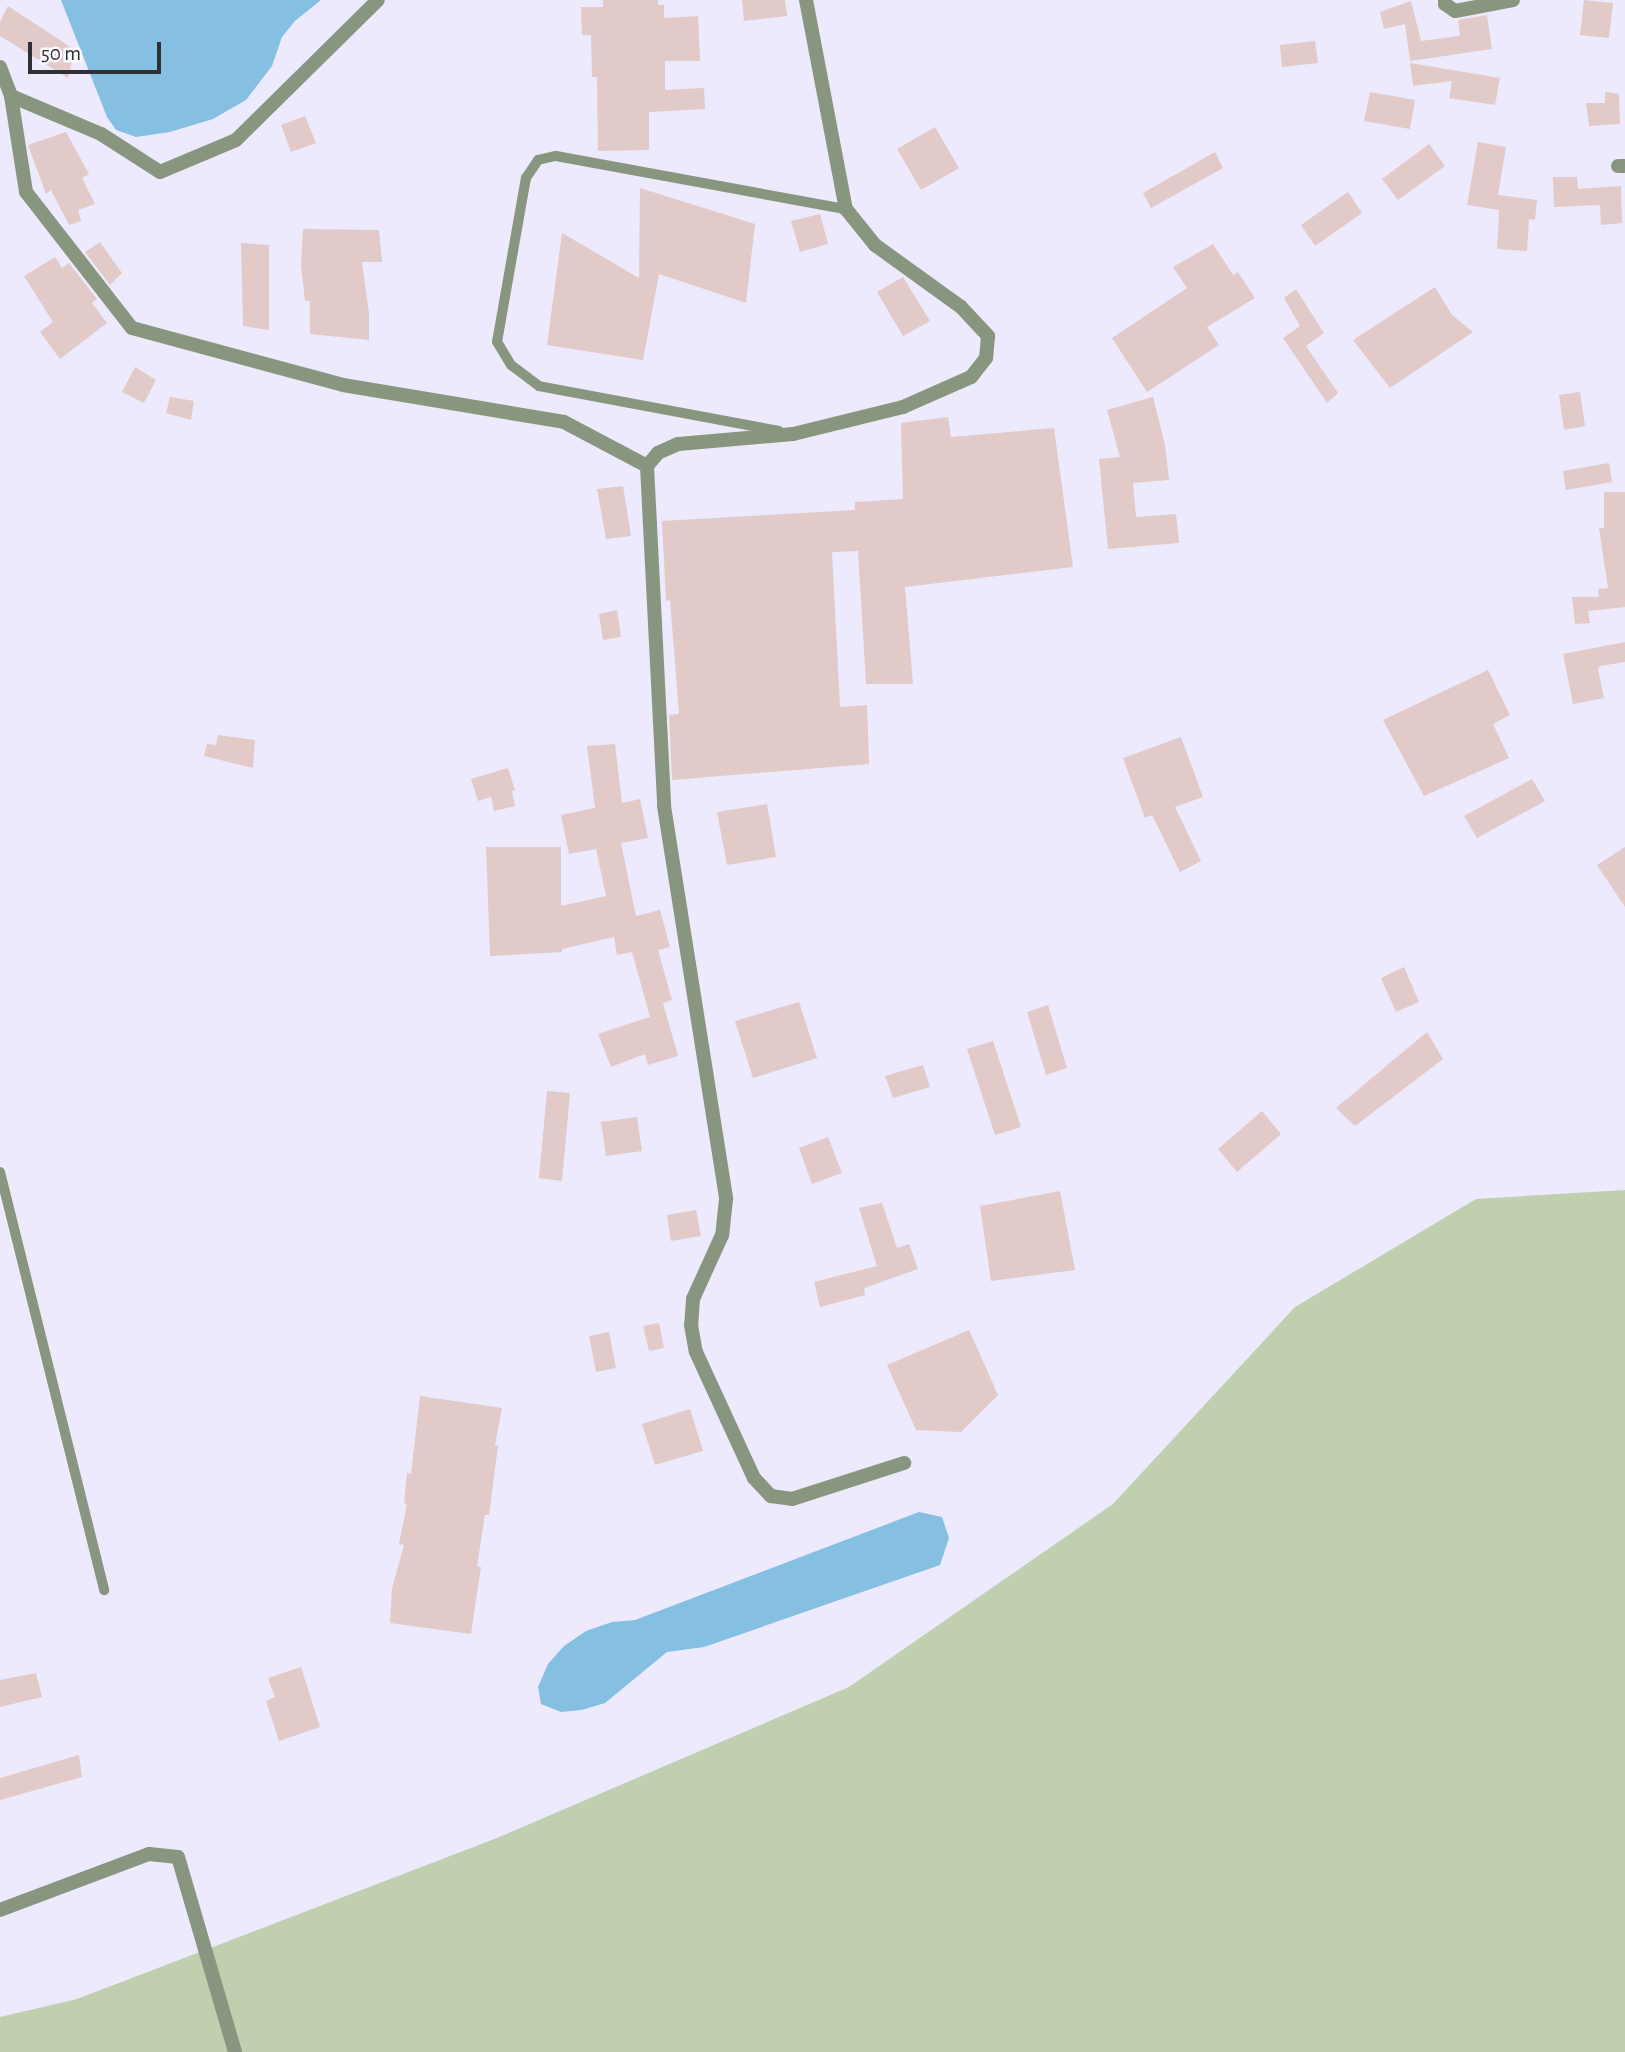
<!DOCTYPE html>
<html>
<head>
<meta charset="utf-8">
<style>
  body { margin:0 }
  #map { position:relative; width:1625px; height:2052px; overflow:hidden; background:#edeafd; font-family:"Alegreya Sans",sans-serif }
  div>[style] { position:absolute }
  .green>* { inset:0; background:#c0cfae }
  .water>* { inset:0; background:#85c0e3 }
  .building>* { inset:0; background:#e1cac8 }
  .lane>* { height:10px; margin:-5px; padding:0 5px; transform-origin:5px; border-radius:5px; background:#89967f }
  .street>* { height:14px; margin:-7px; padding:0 7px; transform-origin:7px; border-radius:7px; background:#89967f }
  span { translate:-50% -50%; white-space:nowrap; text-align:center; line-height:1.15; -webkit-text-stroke:5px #faf9fd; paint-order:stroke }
  .scale { position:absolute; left:28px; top:42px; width:133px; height:32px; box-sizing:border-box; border:4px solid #302f36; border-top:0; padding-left:9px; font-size:21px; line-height:24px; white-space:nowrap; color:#302f36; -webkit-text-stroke:5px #faf9fd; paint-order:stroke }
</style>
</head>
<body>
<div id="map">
  <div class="green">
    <i style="clip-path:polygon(1625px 1190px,1625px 2052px,0 2052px,0 2017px,77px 1999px,497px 1838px,849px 1687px,1113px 1504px,1295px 1307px,1476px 1199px)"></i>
  </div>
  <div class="water">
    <i style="clip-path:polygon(61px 0,321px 0,295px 21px,282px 37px,272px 66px,246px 100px,213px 119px,170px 132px,136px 137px,116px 130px,107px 117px)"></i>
    <i style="clip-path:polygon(919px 1512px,942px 1517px,949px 1538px,940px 1565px,704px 1647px,667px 1652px,605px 1703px,582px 1710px,561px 1712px,541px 1704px,538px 1687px,548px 1664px,564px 1646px,586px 1631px,612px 1622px,635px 1620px)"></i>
  </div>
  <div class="building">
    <i style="clip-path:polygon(603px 0,658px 0,658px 5px,664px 5px,664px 18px,698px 16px,700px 61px,665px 61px,665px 90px,704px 88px,705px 109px,649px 112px,649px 150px,598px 151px,597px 77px,592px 77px,591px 35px,582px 35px,581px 7px,603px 7px)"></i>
    <i style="clip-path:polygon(742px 0,785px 0,787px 16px,744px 21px)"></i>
    <i style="clip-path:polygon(1584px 0,1613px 3px,1609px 38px,1580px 35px)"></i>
    <i style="clip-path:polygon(1411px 1px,1421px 41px,1460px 36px,1458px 20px,1487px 15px,1492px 49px,1410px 61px,1405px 24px,1384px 29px,1380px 12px)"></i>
    <i style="clip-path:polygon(8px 6px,75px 50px,68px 78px,0 36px,0 22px)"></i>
    <i style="clip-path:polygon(1315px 41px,1318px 63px,1282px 67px,1280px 45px)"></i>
    <i style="clip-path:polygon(1410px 63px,1500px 78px,1495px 105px,1449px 98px,1452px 81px,1413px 86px)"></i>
    <i style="clip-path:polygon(1370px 92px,1415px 100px,1410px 129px,1364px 121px)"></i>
    <i style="clip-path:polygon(1605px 92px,1619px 94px,1620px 124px,1589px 126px,1586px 103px,1605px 103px)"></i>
    <i style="clip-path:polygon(305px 116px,316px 143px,291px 152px,281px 125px)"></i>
    <i style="clip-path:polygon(935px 127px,959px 168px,921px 190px,897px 149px)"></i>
    <i style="clip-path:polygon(66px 132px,89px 174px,82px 178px,95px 204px,78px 210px,81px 221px,69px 225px,51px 190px,46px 194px,28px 145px)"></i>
    <i style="clip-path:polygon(1478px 142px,1506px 147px,1498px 195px,1537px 200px,1535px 220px,1529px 219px,1527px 251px,1497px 249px,1499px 210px,1467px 205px)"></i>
    <i style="clip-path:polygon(1429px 144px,1445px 166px,1398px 200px,1382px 179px)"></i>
    <i style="clip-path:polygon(1215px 152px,1223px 168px,1151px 208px,1143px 193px)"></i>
    <i style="clip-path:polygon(1553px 177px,1577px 177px,1578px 189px,1621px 186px,1622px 223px,1601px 225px,1600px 205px,1554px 207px)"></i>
    <i style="clip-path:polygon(640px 188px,755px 224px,746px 303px,659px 274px,643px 360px,547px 345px,562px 233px,639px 278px)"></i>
    <i style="clip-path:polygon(1348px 192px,1362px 213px,1315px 246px,1301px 225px)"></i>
    <i style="clip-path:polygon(820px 214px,828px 244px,800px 252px,791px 221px)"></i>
    <i style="clip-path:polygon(303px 229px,379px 230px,382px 262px,362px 262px,369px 313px,369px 340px,310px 334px,310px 301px,305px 301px,301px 264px)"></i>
    <i style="clip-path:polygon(100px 242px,122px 273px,110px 285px,85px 252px)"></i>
    <i style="clip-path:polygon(241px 243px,269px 245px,269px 330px,243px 326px)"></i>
    <i style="clip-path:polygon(1213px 244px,1233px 275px,1238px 272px,1255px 298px,1207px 327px,1219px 345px,1147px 392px,1112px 338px,1187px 288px,1173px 267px)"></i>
    <i style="clip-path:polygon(55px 257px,62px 268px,69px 263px,97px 299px,92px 303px,107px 323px,60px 359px,40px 332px,53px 322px,24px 276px)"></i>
    <i style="clip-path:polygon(903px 277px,930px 321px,903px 336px,877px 292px)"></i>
    <i style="clip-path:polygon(1435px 287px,1452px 315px,1473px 332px,1390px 388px,1353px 340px)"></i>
    <i style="clip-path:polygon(1296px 289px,1324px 333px,1306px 346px,1338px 393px,1327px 403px,1283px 338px,1300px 326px,1284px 298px)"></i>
    <i style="clip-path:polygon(135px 367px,156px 380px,144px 403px,122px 392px)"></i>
    <i style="clip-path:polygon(1580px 392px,1585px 426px,1564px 430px,1559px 395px)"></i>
    <i style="clip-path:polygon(170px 397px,194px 401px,191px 420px,166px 413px)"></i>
    <i style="clip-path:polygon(1153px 397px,1165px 445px,1169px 480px,1133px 483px,1136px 517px,1176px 514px,1179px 543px,1108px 549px,1099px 459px,1120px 457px,1107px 410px)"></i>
    <i style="clip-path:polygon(948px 417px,951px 437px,1054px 428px,1073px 567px,905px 587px,913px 684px,866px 684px,858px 551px,832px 552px,840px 707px,867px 705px,869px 764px,672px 780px,669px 715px,679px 714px,670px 600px,666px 601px,662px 521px,855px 510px,855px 502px,903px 499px,901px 423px)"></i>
    <i style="clip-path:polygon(1609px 463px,1612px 482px,1566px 490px,1563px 471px)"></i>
    <i style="clip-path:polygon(623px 486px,631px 536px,606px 539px,597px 489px)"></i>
    <i style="clip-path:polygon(1604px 492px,1625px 492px,1625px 607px,1588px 611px,1590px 623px,1575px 624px,1572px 597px,1599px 597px,1598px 589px,1608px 588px,1599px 528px,1604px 528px)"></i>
    <i style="clip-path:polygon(617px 610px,621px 637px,603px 640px,599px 614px)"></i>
    <i style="clip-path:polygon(1625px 642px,1625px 662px,1600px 666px,1598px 669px,1604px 698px,1573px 704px,1563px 654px)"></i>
    <i style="clip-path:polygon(1488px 670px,1510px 715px,1493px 724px,1509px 758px,1424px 796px,1383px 720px)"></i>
    <i style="clip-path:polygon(218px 735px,255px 740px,253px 768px,204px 756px,207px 744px,216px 745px)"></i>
    <i style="clip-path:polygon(1181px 737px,1203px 797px,1175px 807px,1201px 861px,1180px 872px,1152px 815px,1145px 818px,1123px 758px)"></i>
    <i style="clip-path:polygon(615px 744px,622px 803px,640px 799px,648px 838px,621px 843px,636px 916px,660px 910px,670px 947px,658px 950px,672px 1000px,663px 1003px,678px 1056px,648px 1065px,645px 1054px,611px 1067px,598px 1034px,650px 1017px,632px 952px,617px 955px,614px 937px,562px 949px,562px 952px,490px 956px,486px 847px,561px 847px,561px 906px,606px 896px,596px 849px,569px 854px,561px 815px,595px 808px,587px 746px)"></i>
    <i style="clip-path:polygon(508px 768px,515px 790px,512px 791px,515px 806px,494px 811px,491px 797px,478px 801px,471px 779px)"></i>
    <i style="clip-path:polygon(1532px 779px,1545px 801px,1477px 838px,1464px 816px)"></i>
    <i style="clip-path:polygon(767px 804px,776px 857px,727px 865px,717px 812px)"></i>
    <i style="clip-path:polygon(1625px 847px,1625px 907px,1597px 865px)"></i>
    <i style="clip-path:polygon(1404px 967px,1419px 1002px,1396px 1012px,1381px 978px)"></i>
    <i style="clip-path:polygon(799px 1002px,817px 1058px,753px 1078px,735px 1021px)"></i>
    <i style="clip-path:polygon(1048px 1005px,1067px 1068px,1046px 1075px,1027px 1012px)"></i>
    <i style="clip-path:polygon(1427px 1032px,1443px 1059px,1355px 1126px,1336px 1108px)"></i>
    <i style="clip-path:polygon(993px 1041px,1021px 1127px,995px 1135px,967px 1049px)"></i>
    <i style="clip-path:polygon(923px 1065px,930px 1087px,893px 1098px,885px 1076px)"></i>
    <i style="clip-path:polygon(547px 1091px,570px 1093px,562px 1181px,539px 1178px)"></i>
    <i style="clip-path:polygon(1262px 1111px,1281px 1134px,1237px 1172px,1218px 1149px)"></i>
    <i style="clip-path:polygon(637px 1117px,642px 1151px,606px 1156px,601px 1122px)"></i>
    <i style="clip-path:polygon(828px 1137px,842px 1173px,812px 1184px,799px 1148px)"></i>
    <i style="clip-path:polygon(1060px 1191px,1075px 1270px,991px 1281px,980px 1206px)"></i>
    <i style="clip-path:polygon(882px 1203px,897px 1248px,909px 1244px,918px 1269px,864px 1288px,865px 1295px,820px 1307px,814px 1282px,877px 1266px,859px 1208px)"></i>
    <i style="clip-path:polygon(696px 1210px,701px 1236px,671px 1241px,667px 1215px)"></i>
    <i style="clip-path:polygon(659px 1323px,664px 1348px,649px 1351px,643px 1326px)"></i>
    <i style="clip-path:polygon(969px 1330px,998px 1395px,961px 1432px,916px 1430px,887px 1365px)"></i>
    <i style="clip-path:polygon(609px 1332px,616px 1368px,596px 1372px,589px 1336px)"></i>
    <i style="clip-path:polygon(420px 1396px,502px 1408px,495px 1445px,498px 1446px,489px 1515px,485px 1515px,477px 1566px,481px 1567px,471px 1634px,390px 1623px,392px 1588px,404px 1545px,399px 1544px,407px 1504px,404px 1503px,407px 1473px,411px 1474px)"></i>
    <i style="clip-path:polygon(690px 1409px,703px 1451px,655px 1465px,642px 1424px)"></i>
    <i style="clip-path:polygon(301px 1667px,320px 1727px,279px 1741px,266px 1701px,275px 1697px,268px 1678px)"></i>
    <i style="clip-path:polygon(36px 1673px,42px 1697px,0 1707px,0 1680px)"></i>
    <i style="clip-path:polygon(79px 1755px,82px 1777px,0 1800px,0 1778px)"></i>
  </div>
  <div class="lane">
    <i style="left:779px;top:431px;width:244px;rotate:-169.4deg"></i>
    <i style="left:539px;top:386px;width:35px;rotate:-143deg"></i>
    <i style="left:511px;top:365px;width:27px;rotate:-121deg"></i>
    <i style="left:497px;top:342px;width:167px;rotate:-80deg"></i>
    <i style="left:526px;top:178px;width:22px;rotate:-56deg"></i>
    <i style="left:538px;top:160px;width:18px;rotate:-13deg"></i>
    <i style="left:556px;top:156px;width:295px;rotate:10.4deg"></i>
    <i style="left:0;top:1172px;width:431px;rotate:76deg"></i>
  </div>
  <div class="street">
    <i style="left:806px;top:0;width:213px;rotate:79.2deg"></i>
    <i style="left:846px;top:209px;width:46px;rotate:51.1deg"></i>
    <i style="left:875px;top:245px;width:106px;rotate:35.8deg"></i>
    <i style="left:961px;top:307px;width:40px;rotate:47deg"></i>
    <i style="left:988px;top:336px;width:22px;rotate:95deg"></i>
    <i style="left:986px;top:358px;width:24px;rotate:128deg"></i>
    <i style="left:971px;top:377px;width:74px;rotate:156.2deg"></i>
    <i style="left:903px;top:407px;width:113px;rotate:166.2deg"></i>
    <i style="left:793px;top:434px;width:115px;rotate:175deg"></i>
    <i style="left:678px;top:444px;width:22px;rotate:156deg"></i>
    <i style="left:658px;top:453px;width:17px;rotate:130deg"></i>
    <i style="left:647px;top:466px;width:340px;rotate:87.1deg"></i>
    <i style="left:664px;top:806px;width:398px;rotate:81deg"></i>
    <i style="left:726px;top:1199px;width:36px;rotate:96deg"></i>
    <i style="left:722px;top:1235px;width:70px;rotate:114.4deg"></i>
    <i style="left:693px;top:1299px;width:26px;rotate:94deg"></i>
    <i style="left:691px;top:1325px;width:27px;rotate:80deg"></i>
    <i style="left:696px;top:1352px;width:139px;rotate:65.3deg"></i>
    <i style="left:754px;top:1478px;width:25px;rotate:47deg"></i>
    <i style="left:771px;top:1496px;width:21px;rotate:8deg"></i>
    <i style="left:792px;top:1499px;width:118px;rotate:-17.8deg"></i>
    <i style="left:1445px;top:0;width:4px;rotate:90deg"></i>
    <i style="left:1445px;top:4px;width:12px;rotate:35deg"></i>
    <i style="left:1455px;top:11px;width:59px;rotate:-10.7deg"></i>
    <i style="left:0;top:67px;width:31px;rotate:69deg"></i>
    <i style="left:11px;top:96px;width:97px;rotate:81.1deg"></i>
    <i style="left:26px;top:192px;width:172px;rotate:52.1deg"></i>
    <i style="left:132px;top:328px;width:219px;rotate:15.1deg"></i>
    <i style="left:343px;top:385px;width:224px;rotate:9.5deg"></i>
    <i style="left:564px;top:422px;width:94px;rotate:27.9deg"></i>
    <i style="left:11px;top:96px;width:98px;rotate:22.9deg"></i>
    <i style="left:101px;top:134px;width:70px;rotate:32.8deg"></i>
    <i style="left:160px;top:172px;width:82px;rotate:-22.8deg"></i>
    <i style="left:236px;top:140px;width:199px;rotate:-44.6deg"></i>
    <i style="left:1618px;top:166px;width:7px"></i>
    <i style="left:0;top:1910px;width:159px;rotate:-20.6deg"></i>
    <i style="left:149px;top:1854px;width:29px;rotate:6deg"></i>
    <i style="left:178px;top:1857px;width:203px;rotate:73.7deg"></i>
  </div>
  <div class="scale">50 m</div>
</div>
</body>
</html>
